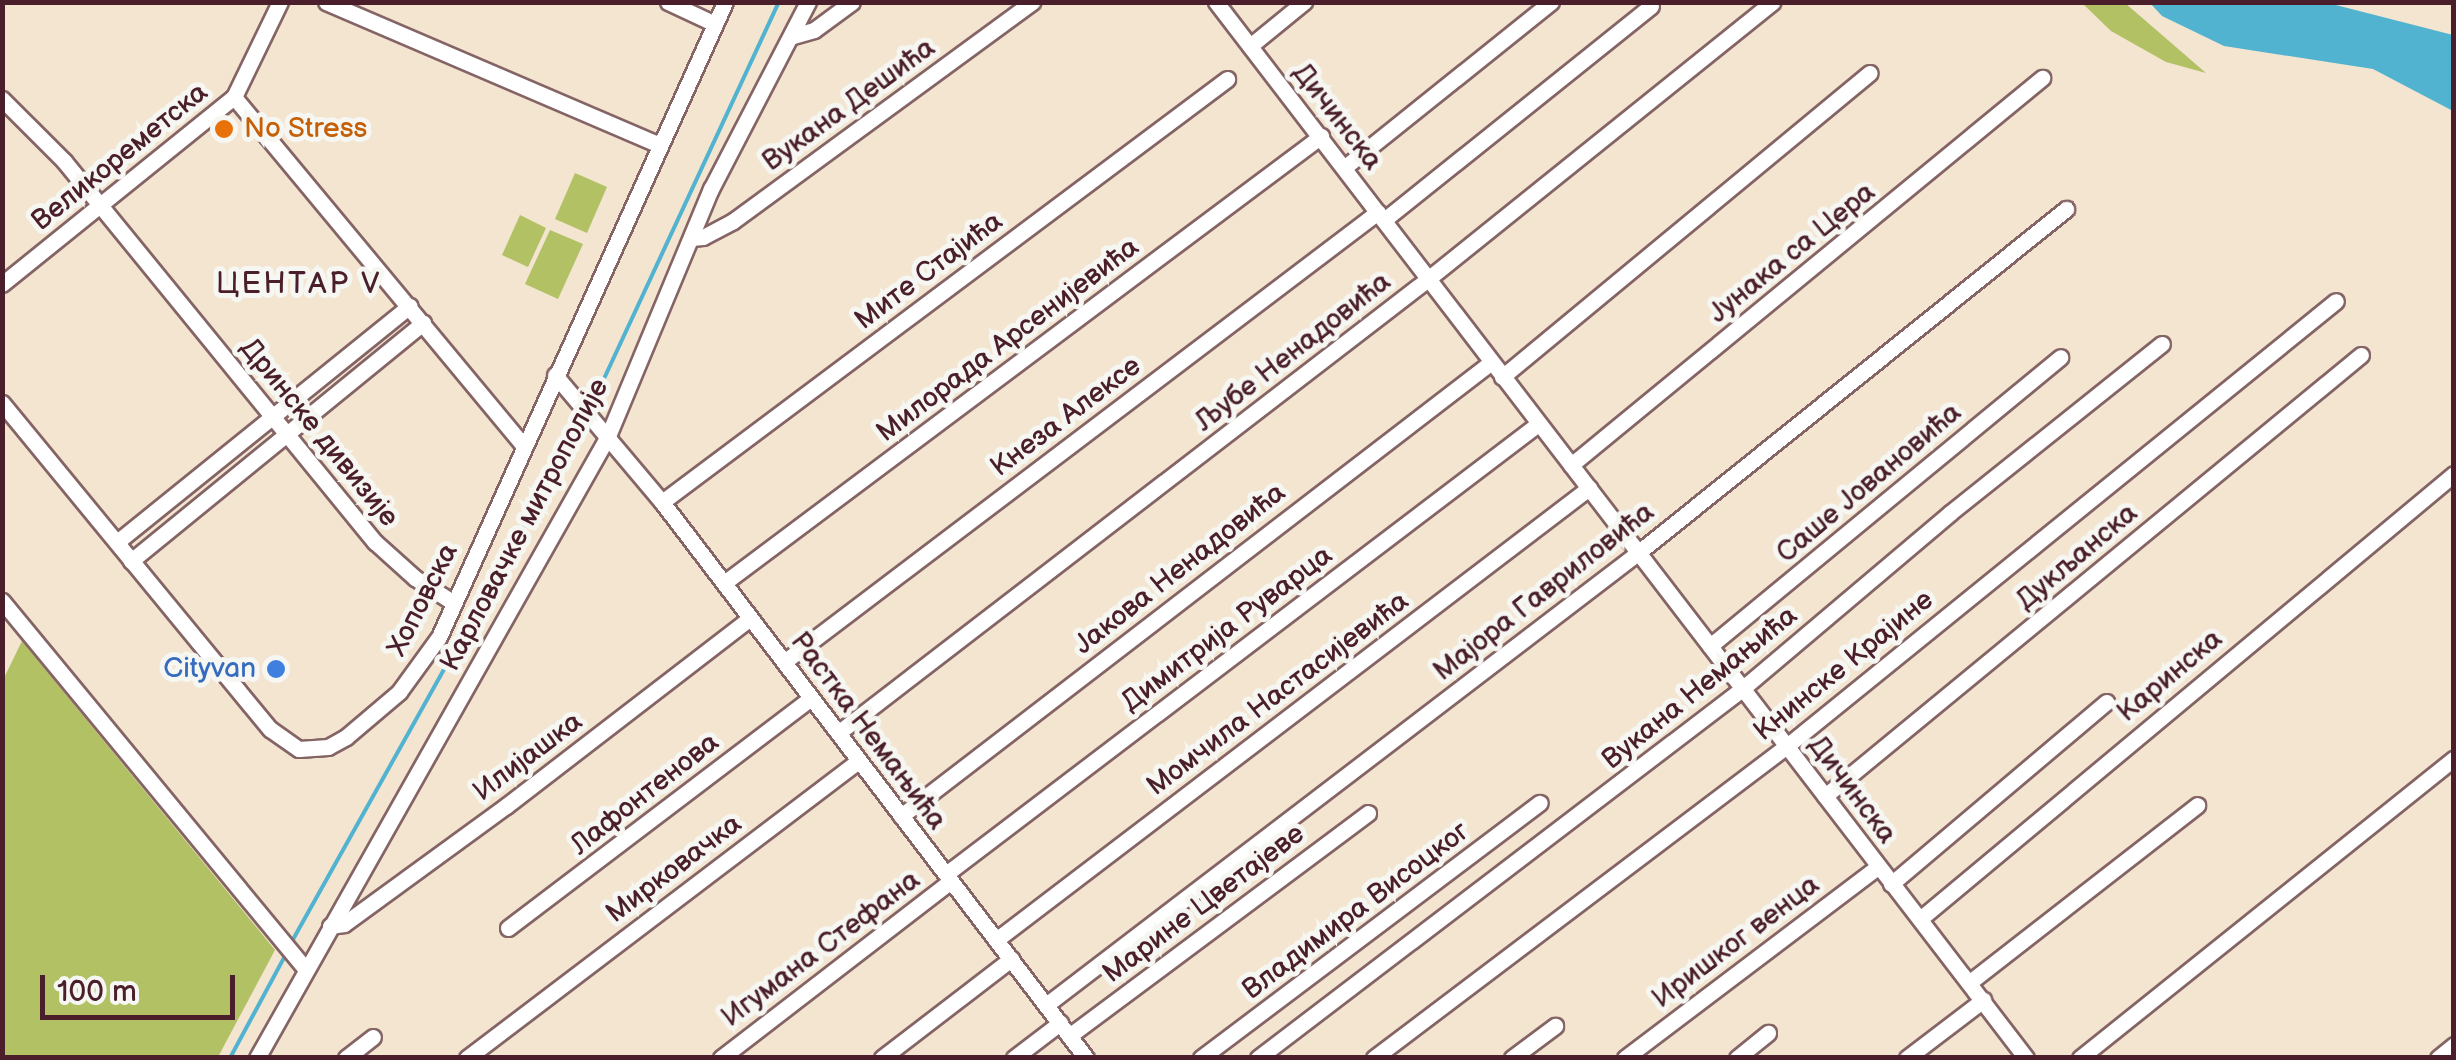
<!DOCTYPE html>
<html>
<head>
<meta charset="utf-8">
<style>
  body { margin:0 }
  #map { position:relative; width:2456px; height:1060px; overflow:hidden; background:#f3e5d0; font-family:"Balsamiq Sans",sans-serif }
  div>[style] { position:absolute }
  .green>* { inset:0; background:#b1c164 }
  .water>* { inset:0; background:#52b3d1 }
  .stream>* { height:4px; margin:-2px; padding:0 2px; transform-origin:2px; border-radius:2px; background:#52b3d1 }
  .roads { filter:drop-shadow(2px 0 #856465) drop-shadow(-2px 0 #856465) drop-shadow(0 2px #856465) drop-shadow(0 -2px #856465) }
  .minor>* { height:15px; margin:-7.5px; padding:0 7.5px; transform-origin:7.5px; border-radius:7.5px; background:#fff }
  .dots>* { width:28px; height:28px; translate:-50% -50%; box-sizing:border-box; border:5px solid #f6f6f2; border-radius:50% }
  span { translate:-50% -50%; white-space:nowrap; text-align:center; line-height:1.15; -webkit-text-stroke:10px #f6f6f2; paint-order:stroke }
  .street-label { font-size:28px; color:#4a1f2b }
  .food-label { font-size:28px; color:#c56008 }
  .left { translate:0 -50%; text-align:left }
  .shop-label { font-size:28px; color:#366cbe }
  .right { translate:-100% -50%; text-align:right }
  .neighbourhood-label { font-size:30px; color:#4a1f2b; letter-spacing:2.5px }
  .frame { position:absolute; inset:0; border:5px solid #4a1f2b; pointer-events:none }
  .scale { position:absolute; left:40px; top:975px; width:195px; height:45px; box-sizing:border-box; border:5px solid #4a1f2b; border-top:0; padding-left:12px; font-size:30px; line-height:35px; white-space:nowrap; color:#4a1f2b; -webkit-text-stroke:8px #f6f6f2; paint-order:stroke }
</style>
</head>
<body>
<div id="map">
  <div class="green">
    <i style="clip-path:polygon(2082px 3px,2125px 3px,2206px 73px,2166px 62px,2111px 31px)"></i>
    <i style="clip-path:polygon(575px 173px,607px 187px,587px 233px,555px 219px)"></i>
    <i style="clip-path:polygon(520px 215px,546px 228px,528px 267px,502px 255px)"></i>
    <i style="clip-path:polygon(550px 230px,583px 244px,558px 299px,525px 284px)"></i>
    <i style="clip-path:polygon(22px 641px,275px 950px,218px 1057px,3px 1057px,3px 680px)"></i>
  </div>
  <div class="water">
    <i style="clip-path:polygon(2150px 3px,2328px 3px,2453px 35px,2453px 111px,2373px 69px,2224px 46px,2162px 16px)"></i>
  </div>
  <div class="stream">
    <i style="left:589px;top:411px;width:451px;rotate:-65.1deg"></i>
    <i style="left:291px;top:943px;width:600px;rotate:-60.79deg"></i>
    <i style="left:230px;top:1058px;width:120px;rotate:-61.7deg"></i>
  </div>
  <div class="roads">
    <div class="minor">
      <i style="left:326px;top:2px;width:363px;rotate:23.2deg"></i>
      <i style="left:668px;top:2px;width:52px;rotate:25.1deg"></i>
      <i style="left:1216px;top:2px;width:1331px;rotate:52.51deg"></i>
      <i style="left:793px;top:36px;width:22px;rotate:-16deg"></i>
      <i style="left:814px;top:30px;width:47px;rotate:-36.4deg"></i>
      <i style="left:1250px;top:46px;width:70px;rotate:-39.2deg"></i>
      <i style="left:234px;top:97px;width:452px;rotate:50.3deg"></i>
      <i style="left:2px;top:99px;width:88px;rotate:45deg"></i>
      <i style="left:64px;top:161px;width:492px;rotate:50.8deg"></i>
      <i style="left:375px;top:542px;width:54px;rotate:42deg"></i>
      <i style="left:415px;top:578px;width:46px;rotate:32.7deg"></i>
      <i style="left:1345px;top:167px;width:264px;rotate:-38.7deg"></i>
      <i style="left:1384px;top:220px;width:342px;rotate:-38.7deg"></i>
      <i style="left:691px;top:238px;width:12px;rotate:-5deg"></i>
      <i style="left:703px;top:237px;width:34px;rotate:-28deg"></i>
      <i style="left:733px;top:221px;width:371px;rotate:-36.2deg"></i>
      <i style="left:2px;top:284px;width:298px;rotate:-38.9deg"></i>
      <i style="left:234px;top:97px;width:106px;rotate:-64.2deg"></i>
      <i style="left:555px;top:375px;width:166px;rotate:49.9deg"></i>
      <i style="left:662px;top:502px;width:699px;rotate:52.67deg"></i>
      <i style="left:1502px;top:377px;width:477px;rotate:-39.6deg"></i>
      <i style="left:2px;top:403px;width:422px;rotate:50.6deg"></i>
      <i style="left:270px;top:729px;width:35px;rotate:35deg"></i>
      <i style="left:299px;top:749px;width:29px;rotate:-4deg"></i>
      <i style="left:328px;top:747px;width:21px;rotate:-29deg"></i>
      <i style="left:346px;top:737px;width:70px;rotate:-40.3deg"></i>
      <i style="left:399px;top:692px;width:68px;rotate:-54deg"></i>
      <i style="left:439px;top:637px;width:696px;rotate:-65.75deg"></i>
      <i style="left:1571px;top:465px;width:610px;rotate:-39.41deg"></i>
      <i style="left:662px;top:502px;width:706px;rotate:-36.82deg"></i>
      <i style="left:117px;top:542px;width:376px;rotate:-38.9deg"></i>
      <i style="left:131px;top:561px;width:377px;rotate:-39.2deg"></i>
      <i style="left:724px;top:583px;width:746px;rotate:-36.82deg"></i>
      <i style="left:2px;top:601px;width:478px;rotate:50.5deg"></i>
      <i style="left:1710px;top:646px;width:454px;rotate:-39.5deg"></i>
      <i style="left:784px;top:662px;width:745px;rotate:-37.15deg"></i>
      <i style="left:838px;top:733px;width:744px;rotate:-37.58deg"></i>
      <i style="left:1428px;top:279px;width:442px;rotate:-38.8deg"></i>
      <i style="left:1825px;top:796px;width:694px;rotate:-39.45deg"></i>
      <i style="left:901px;top:816px;width:743px;rotate:-37.56deg"></i>
      <i style="left:946px;top:874px;width:744px;rotate:-37.24deg"></i>
      <i style="left:1891px;top:884px;width:282px;rotate:-40.2deg"></i>
      <i style="left:1920px;top:919px;width:695px;rotate:-39.81deg"></i>
      <i style="left:330px;top:926px;width:14px;rotate:-8deg"></i>
      <i style="left:344px;top:924px;width:200px;rotate:-36.1deg"></i>
      <i style="left:506px;top:806px;width:308px;rotate:-37.6deg"></i>
      <i style="left:508px;top:928px;width:380px;rotate:-37.2deg"></i>
      <i style="left:996px;top:940px;width:746px;rotate:-37.32deg"></i>
      <i style="left:1970px;top:982px;width:288px;rotate:-37.9deg"></i>
      <i style="left:1046px;top:1005px;width:746px;rotate:-37.38deg"></i>
      <i style="left:1639px;top:552px;width:548px;rotate:-38.77deg"></i>
      <i style="left:1069px;top:1036px;width:373px;rotate:-36.7deg"></i>
      <i style="left:257px;top:1058px;width:714px;rotate:-60.56deg"></i>
      <i style="left:608px;top:436px;width:268px;rotate:-67.4deg"></i>
      <i style="left:711px;top:189px;width:211px;rotate:-62.6deg"></i>
      <i style="left:346px;top:1058px;width:34px;rotate:-38deg"></i>
      <i style="left:467px;top:1058px;width:492px;rotate:-37.2deg"></i>
      <i style="left:721px;top:1058px;width:290px;rotate:-37.6deg"></i>
      <i style="left:882px;top:1058px;width:163px;rotate:-37.5deg"></i>
      <i style="left:1014px;top:1058px;width:58px;rotate:-37.3deg"></i>
      <i style="left:1201px;top:1058px;width:424px;rotate:-37deg"></i>
      <i style="left:1258px;top:1058px;width:609px;rotate:-37.32deg"></i>
      <i style="left:1742px;top:689px;width:272px;rotate:-40.2deg"></i>
      <i style="left:1950px;top:513px;width:271px;rotate:-38.6deg"></i>
      <i style="left:1374px;top:1058px;width:519px;rotate:-37.09deg"></i>
      <i style="left:1788px;top:745px;width:705px;rotate:-39.02deg"></i>
      <i style="left:1512px;top:1058px;width:54px;rotate:-36.7deg"></i>
      <i style="left:1625px;top:1058px;width:317px;rotate:-37.1deg"></i>
      <i style="left:1737px;top:1058px;width:40px;rotate:-39deg"></i>
      <i style="left:1907px;top:1058px;width:96px;rotate:-37.3deg"></i>
      <i style="left:2080px;top:1058px;width:479px;rotate:-38.7deg"></i>
      <i style="left:2438px;top:1058px;width:21px;rotate:-39deg"></i>
    </div>
  </div>
  <div class="dots">
    <i style="left:224px;top:129px;background:#e8710a"></i>
    <i style="left:276px;top:669px;background:#3f7fe0"></i>
  </div>
  <div class="street-label">
    <span style="left:849px;top:105px;rotate:-36deg">Вукана Дешића</span>
    <span style="left:1337px;top:117px;rotate:52deg">Дичинска</span>
    <span style="left:120px;top:157px;rotate:-39deg">Великореметска</span>
    <span style="left:1792px;top:253px;rotate:-39deg">Јунака са Цера</span>
    <span style="left:929px;top:271px;rotate:-37deg">Мите Стајића</span>
    <span style="left:1008px;top:340px;rotate:-37deg">Милорада Арсенијевића</span>
    <span style="left:1293px;top:352px;rotate:-38deg">Љубе Ненадовића</span>
    <span style="left:1066px;top:417px;rotate:-37deg">Кнеза Алексе</span>
    <span style="left:319px;top:433px;rotate:51deg">Дринске дивизије</span>
    <span style="left:1869px;top:483px;rotate:-40deg">Саше Јовановића</span>
    <span style="left:525px;top:525px;rotate:-62deg">Карловачке митрополије</span>
    <span style="left:2077px;top:557px;rotate:-40deg">Дукљанска</span>
    <span style="left:1180px;top:569px;rotate:-38deg">Јакова Ненадовића</span>
    <span style="left:1544px;top:592px;rotate:-38deg">Мајора Гавриловића</span>
    <span style="left:423px;top:600px;rotate:-63deg">Хоповска</span>
    <span style="left:1227px;top:629px;rotate:-37deg">Димитрија Руварца</span>
    <span style="left:1844px;top:666px;rotate:-39deg">Книнске Крајине</span>
    <span style="left:2170px;top:676px;rotate:-40deg">Каринска</span>
    <span style="left:1700px;top:688px;rotate:-39deg">Вукана Немањића</span>
    <span style="left:1278px;top:694px;rotate:-37deg">Момчила Настасијевића</span>
    <span style="left:868px;top:731px;rotate:53deg">Растка Немањића</span>
    <span style="left:528px;top:757px;rotate:-37deg">Илијашка</span>
    <span style="left:1852px;top:790px;rotate:53deg">Дичинска</span>
    <span style="left:645px;top:794px;rotate:-38deg">Лафонтенова</span>
    <span style="left:674px;top:869px;rotate:-37deg">Мирковачка</span>
    <span style="left:1204px;top:904px;rotate:-37deg">Марине Цветајеве</span>
    <span style="left:1356px;top:911px;rotate:-37deg">Владимира Висоцког</span>
    <span style="left:1736px;top:942px;rotate:-37deg">Иришког венца</span>
    <span style="left:821px;top:949px;rotate:-37deg">Игумана Стефана</span>
  </div>
  <div class="food-label">
    <span class="left" style="left:244px;top:129px">No Stress</span>
  </div>
  <div class="shop-label">
    <span class="right" style="left:256px;top:669px">Cityvan</span>
  </div>
  <div class="neighbourhood-label">
    <span style="left:299px;top:284px">ЦЕНТАР V</span>
  </div>
  <div class="frame"></div>
  <div class="scale">100 m</div>
</div>
</body>
</html>
